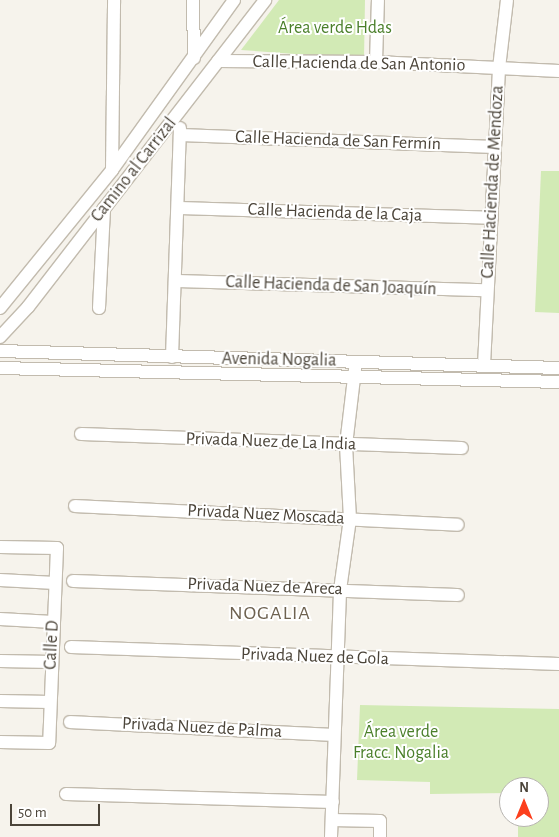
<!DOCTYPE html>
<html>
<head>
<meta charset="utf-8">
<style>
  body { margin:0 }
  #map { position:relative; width:559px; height:837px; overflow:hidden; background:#f6f3ec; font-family:"Alegreya Sans",sans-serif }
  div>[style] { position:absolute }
  .green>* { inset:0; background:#d2eab5 }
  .roads { filter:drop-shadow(1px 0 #c2bbae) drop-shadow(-1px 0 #c2bbae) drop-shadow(0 1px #c2bbae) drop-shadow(0 -1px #c2bbae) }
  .minor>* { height:12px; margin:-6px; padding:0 6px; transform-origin:6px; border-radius:6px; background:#fff }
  span { translate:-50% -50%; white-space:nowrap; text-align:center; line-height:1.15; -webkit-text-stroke:4px #fff; paint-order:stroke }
  .park-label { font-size:18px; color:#4a7f2a }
  .street-label { font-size:18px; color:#4b4439 }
  .quarter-label { font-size:20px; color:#6e6250; letter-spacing:1px }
  .north { position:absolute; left:499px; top:777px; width:50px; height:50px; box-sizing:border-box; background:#fff; border:1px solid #b7b4b0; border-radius:50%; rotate:0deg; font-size:14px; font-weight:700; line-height:20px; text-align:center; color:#4b4439 }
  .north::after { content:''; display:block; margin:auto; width:18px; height:22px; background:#fc3f1d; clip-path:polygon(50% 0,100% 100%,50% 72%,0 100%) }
  .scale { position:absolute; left:10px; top:804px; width:90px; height:22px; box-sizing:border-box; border:2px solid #4b4439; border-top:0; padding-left:6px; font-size:15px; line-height:18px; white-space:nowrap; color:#4b4439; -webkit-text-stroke:4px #fff; paint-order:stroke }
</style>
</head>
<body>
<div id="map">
  <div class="green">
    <i style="clip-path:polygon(279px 0,365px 0,364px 59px,241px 50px)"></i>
    <i style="clip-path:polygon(541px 171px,559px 171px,559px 313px,535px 312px)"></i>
    <i style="clip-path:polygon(360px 705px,559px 709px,559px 837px,518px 837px,518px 817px,539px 817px,539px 787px,509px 787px,509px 793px,430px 794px,430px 782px,357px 780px)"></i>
  </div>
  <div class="roads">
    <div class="minor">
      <i style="left:193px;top:0;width:58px;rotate:89deg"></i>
      <i style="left:218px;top:61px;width:158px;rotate:0.4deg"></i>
      <i style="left:376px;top:62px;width:183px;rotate:2.8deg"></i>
      <i style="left:376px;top:62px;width:62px;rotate:-88.2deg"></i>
      <i style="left:180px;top:135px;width:315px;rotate:2.2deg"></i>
      <i style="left:112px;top:170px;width:170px;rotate:-89.3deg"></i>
      <i style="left:178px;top:208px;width:314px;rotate:1.8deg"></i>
      <i style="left:175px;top:281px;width:312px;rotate:1.7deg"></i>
      <i style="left:0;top:308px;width:178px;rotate:-50.9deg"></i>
      <i style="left:112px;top:170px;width:209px;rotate:-54.3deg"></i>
      <i style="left:99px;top:308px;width:100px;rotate:-87.1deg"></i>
      <i style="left:0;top:337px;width:41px;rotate:-47deg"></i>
      <i style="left:28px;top:307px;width:388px;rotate:-52.3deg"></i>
      <i style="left:0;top:351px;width:559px;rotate:1.74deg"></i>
      <i style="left:172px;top:357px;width:229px;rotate:-88deg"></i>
      <i style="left:484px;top:365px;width:297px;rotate:-87.1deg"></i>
      <i style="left:499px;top:68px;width:68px;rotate:-83.3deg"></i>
      <i style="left:0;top:368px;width:559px;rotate:1.43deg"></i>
      <i style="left:81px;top:434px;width:381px;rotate:2.1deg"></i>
      <i style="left:75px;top:506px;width:383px;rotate:2.8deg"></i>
      <i style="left:0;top:547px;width:57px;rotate:1deg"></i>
      <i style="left:57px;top:548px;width:195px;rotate:92.3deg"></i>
      <i style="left:49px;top:743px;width:49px;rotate:-178.8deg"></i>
      <i style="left:0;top:580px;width:55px;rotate:3.1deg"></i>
      <i style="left:73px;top:581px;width:385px;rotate:2.1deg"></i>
      <i style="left:0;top:619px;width:53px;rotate:3.2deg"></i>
      <i style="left:71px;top:647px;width:488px;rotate:2deg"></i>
      <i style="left:0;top:661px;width:52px;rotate:1.1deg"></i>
      <i style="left:0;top:701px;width:50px;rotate:1.1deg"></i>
      <i style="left:70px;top:722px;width:264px;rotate:2.8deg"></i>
      <i style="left:66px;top:794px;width:267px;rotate:1.7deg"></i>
      <i style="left:332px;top:820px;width:48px;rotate:1.2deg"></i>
      <i style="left:380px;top:821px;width:16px;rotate:90deg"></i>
      <i style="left:331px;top:837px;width:247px;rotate:-87.9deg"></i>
      <i style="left:340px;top:590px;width:72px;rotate:-82deg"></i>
      <i style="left:350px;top:519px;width:74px;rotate:-93.1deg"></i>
      <i style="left:346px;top:445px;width:77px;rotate:-83.2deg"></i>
    </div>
  </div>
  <div class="park-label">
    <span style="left:335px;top:28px">Área verde Hdas</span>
    <span style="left:401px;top:743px">Área verde<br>Fracc. Nogalia</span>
  </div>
  <div class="street-label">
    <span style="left:359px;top:64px;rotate:1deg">Calle Hacienda de San Antonio</span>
    <span style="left:338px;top:141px;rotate:2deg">Calle Hacienda de San Fermín</span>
    <span style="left:134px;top:170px;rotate:-52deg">Camino al Carrizal</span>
    <span style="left:493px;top:182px;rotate:-87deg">Calle Hacienda de Mendoza</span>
    <span style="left:335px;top:213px;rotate:2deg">Calle Hacienda de la Caja</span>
    <span style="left:331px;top:286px;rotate:2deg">Calle Hacienda de San Joaquín</span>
    <span style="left:279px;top:360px;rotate:1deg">Avenida Nogalia</span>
    <span style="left:271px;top:442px;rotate:2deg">Privada Nuez de La India</span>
    <span style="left:266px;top:515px;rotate:3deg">Privada Nuez Moscada</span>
    <span style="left:265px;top:587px;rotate:2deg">Privada Nuez de Areca</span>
    <span style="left:52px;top:645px;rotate:-87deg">Calle D</span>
    <span style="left:315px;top:657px;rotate:2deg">Privada Nuez de Gola</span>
    <span style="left:202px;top:728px;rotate:3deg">Privada Nuez de Palma</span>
  </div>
  <div class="quarter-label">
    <span style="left:270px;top:613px">NOGALIA</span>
  </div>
  <div class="north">N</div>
  <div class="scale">50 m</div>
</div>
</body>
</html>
